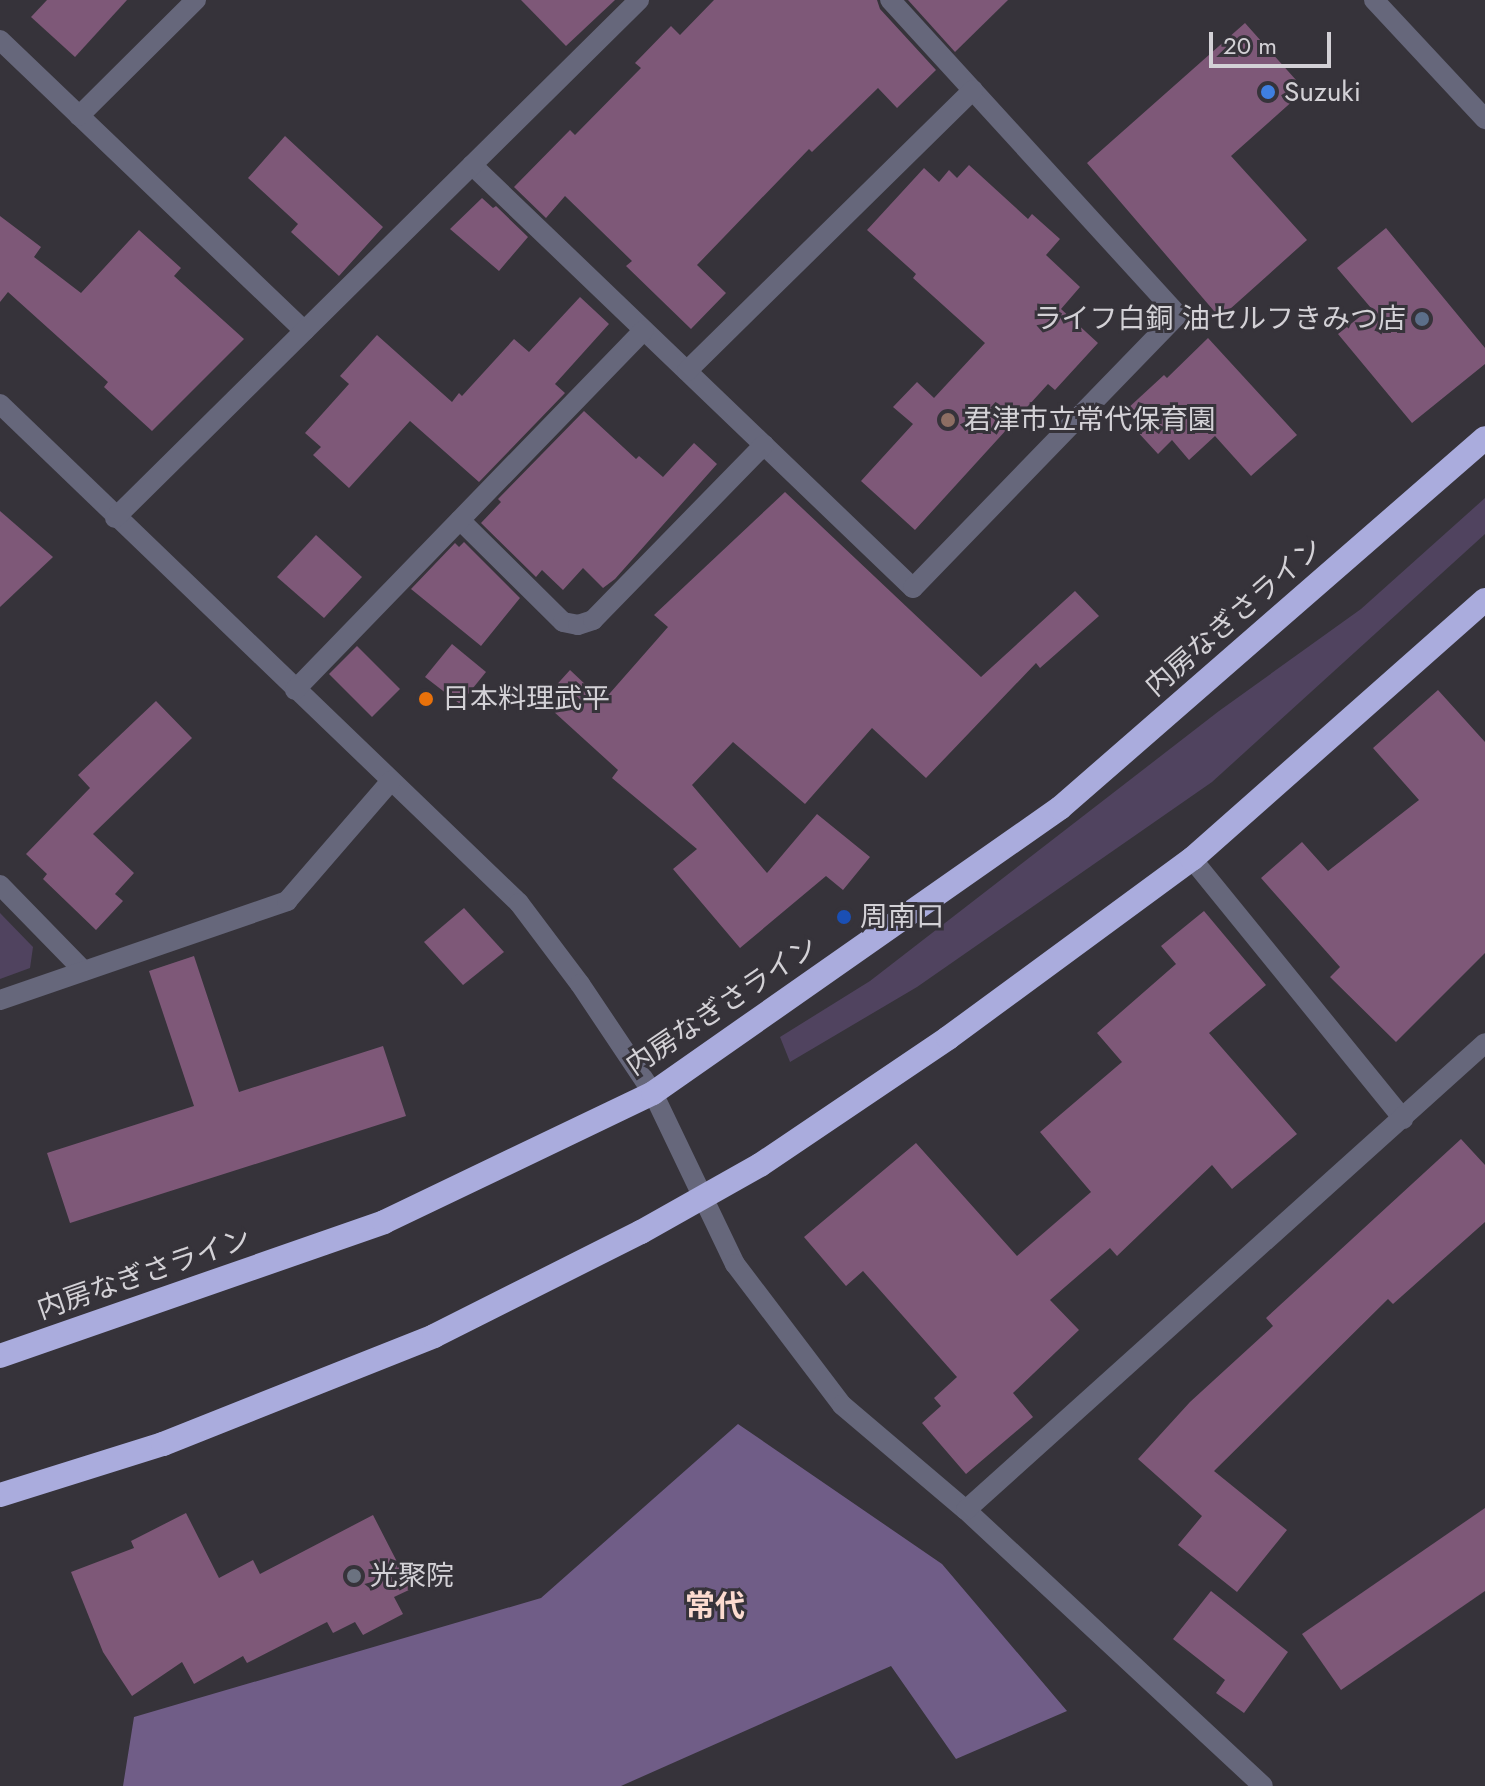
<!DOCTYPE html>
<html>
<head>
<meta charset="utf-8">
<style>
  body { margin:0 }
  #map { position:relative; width:1485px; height:1786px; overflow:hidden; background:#36333a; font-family:Jost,"Noto Sans JP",sans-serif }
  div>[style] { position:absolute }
  .green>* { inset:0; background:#50435f }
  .forest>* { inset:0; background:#705d87 }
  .building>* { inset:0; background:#7e5878 }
  .minor>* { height:20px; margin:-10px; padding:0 10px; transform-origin:10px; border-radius:10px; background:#66677b }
  .highway>* { height:24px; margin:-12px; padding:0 12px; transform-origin:12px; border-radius:12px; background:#aaacdd }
  .dots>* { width:22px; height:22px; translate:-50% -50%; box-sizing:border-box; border:4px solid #36333a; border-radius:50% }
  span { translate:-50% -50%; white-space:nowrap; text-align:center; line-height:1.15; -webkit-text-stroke:6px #36333a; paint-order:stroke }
  .poi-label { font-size:28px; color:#d3d1d6 }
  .left { translate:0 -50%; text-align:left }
  .right { translate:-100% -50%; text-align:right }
  .street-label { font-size:28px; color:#d3d1d6 }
  .neighbourhood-label { font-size:30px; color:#fcdbd0; font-weight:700 }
  .scale { position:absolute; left:1209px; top:32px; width:122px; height:36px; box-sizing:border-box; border:4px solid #d3d1d6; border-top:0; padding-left:10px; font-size:24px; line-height:28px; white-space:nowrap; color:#d3d1d6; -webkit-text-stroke:6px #36333a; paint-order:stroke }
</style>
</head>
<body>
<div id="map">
  <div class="green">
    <i style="clip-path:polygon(1485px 498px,1485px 534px,1212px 782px,917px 987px,790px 1062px,780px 1037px,870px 981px,1219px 711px,1361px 609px)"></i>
    <i style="clip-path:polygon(0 913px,33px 947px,30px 968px,0 979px)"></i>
  </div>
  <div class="forest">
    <i style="clip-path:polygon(738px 1424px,942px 1564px,1067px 1711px,956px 1759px,891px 1666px,621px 1786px,123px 1786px,134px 1717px,541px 1598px)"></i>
  </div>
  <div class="building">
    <i style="clip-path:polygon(47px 0,127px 0,75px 57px,31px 17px)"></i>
    <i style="clip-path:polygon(521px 0,615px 0,566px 46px)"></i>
    <i style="clip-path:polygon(714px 0,877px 0,880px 9px,936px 70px,897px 108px,878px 88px,812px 152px,809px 149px,697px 265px,726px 293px,691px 329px,626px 266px,632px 261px,565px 196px,546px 218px,514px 187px,570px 130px,575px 135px,641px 68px,635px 63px,671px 26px,680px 35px)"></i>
    <i style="clip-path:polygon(908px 0,1008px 0,955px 52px)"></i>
    <i style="clip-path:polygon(1245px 23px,1305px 90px,1231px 156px,1307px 240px,1220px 318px,1087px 163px)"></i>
    <i style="clip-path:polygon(285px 136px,383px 227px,339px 276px,291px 232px,298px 224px,248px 178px)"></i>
    <i style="clip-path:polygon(969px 165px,1028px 219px,1032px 214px,1060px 239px,1046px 255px,1080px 287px,1061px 309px,1098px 343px,1055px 390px,1048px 384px,915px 530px,861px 481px,913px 424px,893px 407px,917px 382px,934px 398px,985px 343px,913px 278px,916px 274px,867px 230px,924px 168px,939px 182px,949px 170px,957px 178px)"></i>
    <i style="clip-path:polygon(482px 198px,493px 208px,496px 206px,528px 237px,499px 271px,450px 229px)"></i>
    <i style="clip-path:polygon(0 216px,41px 247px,34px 257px,81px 293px,139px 230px,181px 268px,174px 276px,244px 339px,152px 431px,104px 387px,108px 382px,8px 292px,0 302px)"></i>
    <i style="clip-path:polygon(1386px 228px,1485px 348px,1485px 364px,1412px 423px,1338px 334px,1371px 308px,1337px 268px)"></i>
    <i style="clip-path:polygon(580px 297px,609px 324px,555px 384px,565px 393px,479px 482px,410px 421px,349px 488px,313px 455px,321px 447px,305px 433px,349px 384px,340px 376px,377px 335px,452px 402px,459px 393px,462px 396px,514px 339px,529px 352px)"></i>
    <i style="clip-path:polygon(1208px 338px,1297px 435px,1251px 476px,1215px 436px,1189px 460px,1172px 440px,1158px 454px,1135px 429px,1140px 424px,1126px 410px,1164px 375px,1167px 378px)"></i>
    <i style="clip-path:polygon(584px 411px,636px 459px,639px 456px,663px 477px,694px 443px,717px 464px,615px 579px,603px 588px,583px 568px,563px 590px,542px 570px,536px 577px,481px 523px,501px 502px,498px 499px)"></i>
    <i style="clip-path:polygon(785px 492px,981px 677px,1075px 591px,1099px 616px,1040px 668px,1036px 663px,926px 778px,872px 728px,805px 804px,733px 742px,692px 785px,767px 873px,817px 814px,870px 857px,843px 890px,826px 876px,740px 948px,673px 869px,697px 849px,612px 778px,618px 770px,542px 701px,570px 670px,603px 701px,668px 627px,654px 615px)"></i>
    <i style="clip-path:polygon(0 511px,53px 557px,0 607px)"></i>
    <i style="clip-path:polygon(316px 535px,362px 577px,324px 618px,277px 577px)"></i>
    <i style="clip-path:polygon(464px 542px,520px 598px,481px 646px,411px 589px,455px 543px,459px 547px)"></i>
    <i style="clip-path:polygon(452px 644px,486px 672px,460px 704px,425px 677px)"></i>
    <i style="clip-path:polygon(357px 646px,400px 689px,372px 717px,329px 674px)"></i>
    <i style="clip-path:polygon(1438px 690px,1485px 742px,1485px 953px,1396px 1042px,1330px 977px,1340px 967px,1261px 878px,1302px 842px,1328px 871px,1419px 800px,1373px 748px)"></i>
    <i style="clip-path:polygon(156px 701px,192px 738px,93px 834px,134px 873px,115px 894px,123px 901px,96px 930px,43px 879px,47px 874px,26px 854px,90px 788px,78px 775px)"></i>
    <i style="clip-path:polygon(464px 908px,504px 952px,463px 985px,424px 942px)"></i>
    <i style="clip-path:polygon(1204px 911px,1266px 985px,1209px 1033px,1297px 1134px,1232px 1189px,1212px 1165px,1117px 1256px,1110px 1248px,1050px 1300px,1079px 1330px,1013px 1393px,1033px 1417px,966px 1474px,922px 1423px,941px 1406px,934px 1398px,957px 1377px,863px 1271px,846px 1286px,804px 1237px,916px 1143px,1017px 1256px,1091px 1192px,1040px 1132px,1122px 1062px,1097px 1033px,1176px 964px,1161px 946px)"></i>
    <i style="clip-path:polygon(194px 956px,239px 1092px,383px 1046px,406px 1116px,70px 1223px,47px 1153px,194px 1106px,149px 971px)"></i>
    <i style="clip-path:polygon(1461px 1139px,1485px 1165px,1485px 1222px,1393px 1304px,1388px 1299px,1214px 1471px,1287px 1530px,1237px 1592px,1178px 1545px,1202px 1516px,1138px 1459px,1190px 1402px,1273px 1326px,1266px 1318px)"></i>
    <i style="clip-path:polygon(1485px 1508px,1485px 1591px,1341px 1690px,1302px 1634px)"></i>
    <i style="clip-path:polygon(186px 1513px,219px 1578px,253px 1560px,260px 1574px,373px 1515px,411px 1589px,394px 1597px,403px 1614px,363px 1635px,355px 1622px,333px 1633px,327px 1622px,247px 1663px,243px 1656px,194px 1684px,182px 1662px,132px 1696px,103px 1652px,71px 1572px,134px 1548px,131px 1541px)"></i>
    <i style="clip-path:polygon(1211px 1591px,1288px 1652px,1244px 1713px,1216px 1693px,1225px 1680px,1173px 1639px)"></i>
  </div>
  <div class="minor">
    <i style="left:1374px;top:0;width:163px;rotate:47deg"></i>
    <i style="left:0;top:40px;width:421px;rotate:43.7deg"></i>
    <i style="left:79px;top:116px;width:165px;rotate:-44.8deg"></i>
    <i style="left:472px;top:165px;width:611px;rotate:43.81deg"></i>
    <i style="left:913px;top:588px;width:380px;rotate:-45.9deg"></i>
    <i style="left:1178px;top:315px;width:427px;rotate:-132.4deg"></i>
    <i style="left:687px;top:371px;width:401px;rotate:-44.5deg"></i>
    <i style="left:0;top:404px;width:720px;rotate:43.87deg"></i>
    <i style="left:519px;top:903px;width:101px;rotate:53deg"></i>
    <i style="left:580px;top:984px;width:131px;rotate:56.2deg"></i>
    <i style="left:653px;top:1093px;width:190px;rotate:64.4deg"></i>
    <i style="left:735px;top:1264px;width:177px;rotate:52.8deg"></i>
    <i style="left:842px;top:1405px;width:162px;rotate:40.3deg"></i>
    <i style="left:966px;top:1510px;width:405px;rotate:42.9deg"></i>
    <i style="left:115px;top:518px;width:737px;rotate:-44.67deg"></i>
    <i style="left:460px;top:520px;width:145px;rotate:44.7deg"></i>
    <i style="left:563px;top:622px;width:15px;rotate:11deg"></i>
    <i style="left:578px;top:625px;width:16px;rotate:-18deg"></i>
    <i style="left:593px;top:620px;width:245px;rotate:-45.7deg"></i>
    <i style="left:295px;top:690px;width:501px;rotate:-45.89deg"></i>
    <i style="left:1192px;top:859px;width:335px;rotate:50.9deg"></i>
    <i style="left:0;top:885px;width:120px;rotate:45.7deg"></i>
    <i style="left:0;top:1000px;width:304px;rotate:-19deg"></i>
    <i style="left:287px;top:901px;width:159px;rotate:-49.1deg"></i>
    <i style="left:966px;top:1510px;width:698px;rotate:-41.98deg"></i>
  </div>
  <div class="highway">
    <i style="left:0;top:1356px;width:407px;rotate:-19.2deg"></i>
    <i style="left:384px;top:1222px;width:298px;rotate:-25.6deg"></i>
    <i style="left:653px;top:1093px;width:497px;rotate:-35deg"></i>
    <i style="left:1060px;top:808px;width:563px;rotate:-41.04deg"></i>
    <i style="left:0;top:1495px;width:171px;rotate:-17.4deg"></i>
    <i style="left:163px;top:1444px;width:292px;rotate:-21.7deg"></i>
    <i style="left:434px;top:1336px;width:232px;rotate:-26.7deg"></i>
    <i style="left:641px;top:1232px;width:137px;rotate:-29.4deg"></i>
    <i style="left:760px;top:1165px;width:227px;rotate:-34deg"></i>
    <i style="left:948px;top:1038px;width:303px;rotate:-36.3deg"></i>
    <i style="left:1192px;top:859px;width:391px;rotate:-41.5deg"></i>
  </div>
  <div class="dots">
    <i style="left:1268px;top:92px;background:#3f7fe0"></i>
    <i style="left:1422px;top:319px;background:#5c6f8a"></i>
    <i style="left:948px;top:420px;background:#8d6e63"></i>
    <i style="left:426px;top:699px;background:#e8710a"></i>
    <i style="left:844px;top:917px;background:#1a4fb4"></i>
    <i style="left:354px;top:1576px;background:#6b7280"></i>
  </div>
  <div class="poi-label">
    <span class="left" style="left:1284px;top:92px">Suzuki</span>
    <span class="right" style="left:1406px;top:319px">ライフ白銅 油セルフきみつ店</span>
    <span class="left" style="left:964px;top:420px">君津市立常代保育園</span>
    <span class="left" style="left:442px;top:699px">日本料理武平</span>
    <span class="left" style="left:860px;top:917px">周南口</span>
    <span class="left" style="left:370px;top:1576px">光聚院</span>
  </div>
  <div class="street-label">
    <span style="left:1234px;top:617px;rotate:-41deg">内房なぎさライン</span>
    <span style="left:722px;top:1006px;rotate:-34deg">内房なぎさライン</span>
    <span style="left:144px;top:1274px;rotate:-19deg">内房なぎさライン</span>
  </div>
  <div class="neighbourhood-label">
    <span style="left:715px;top:1606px">常代</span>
  </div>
  <div class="scale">20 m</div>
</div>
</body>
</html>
